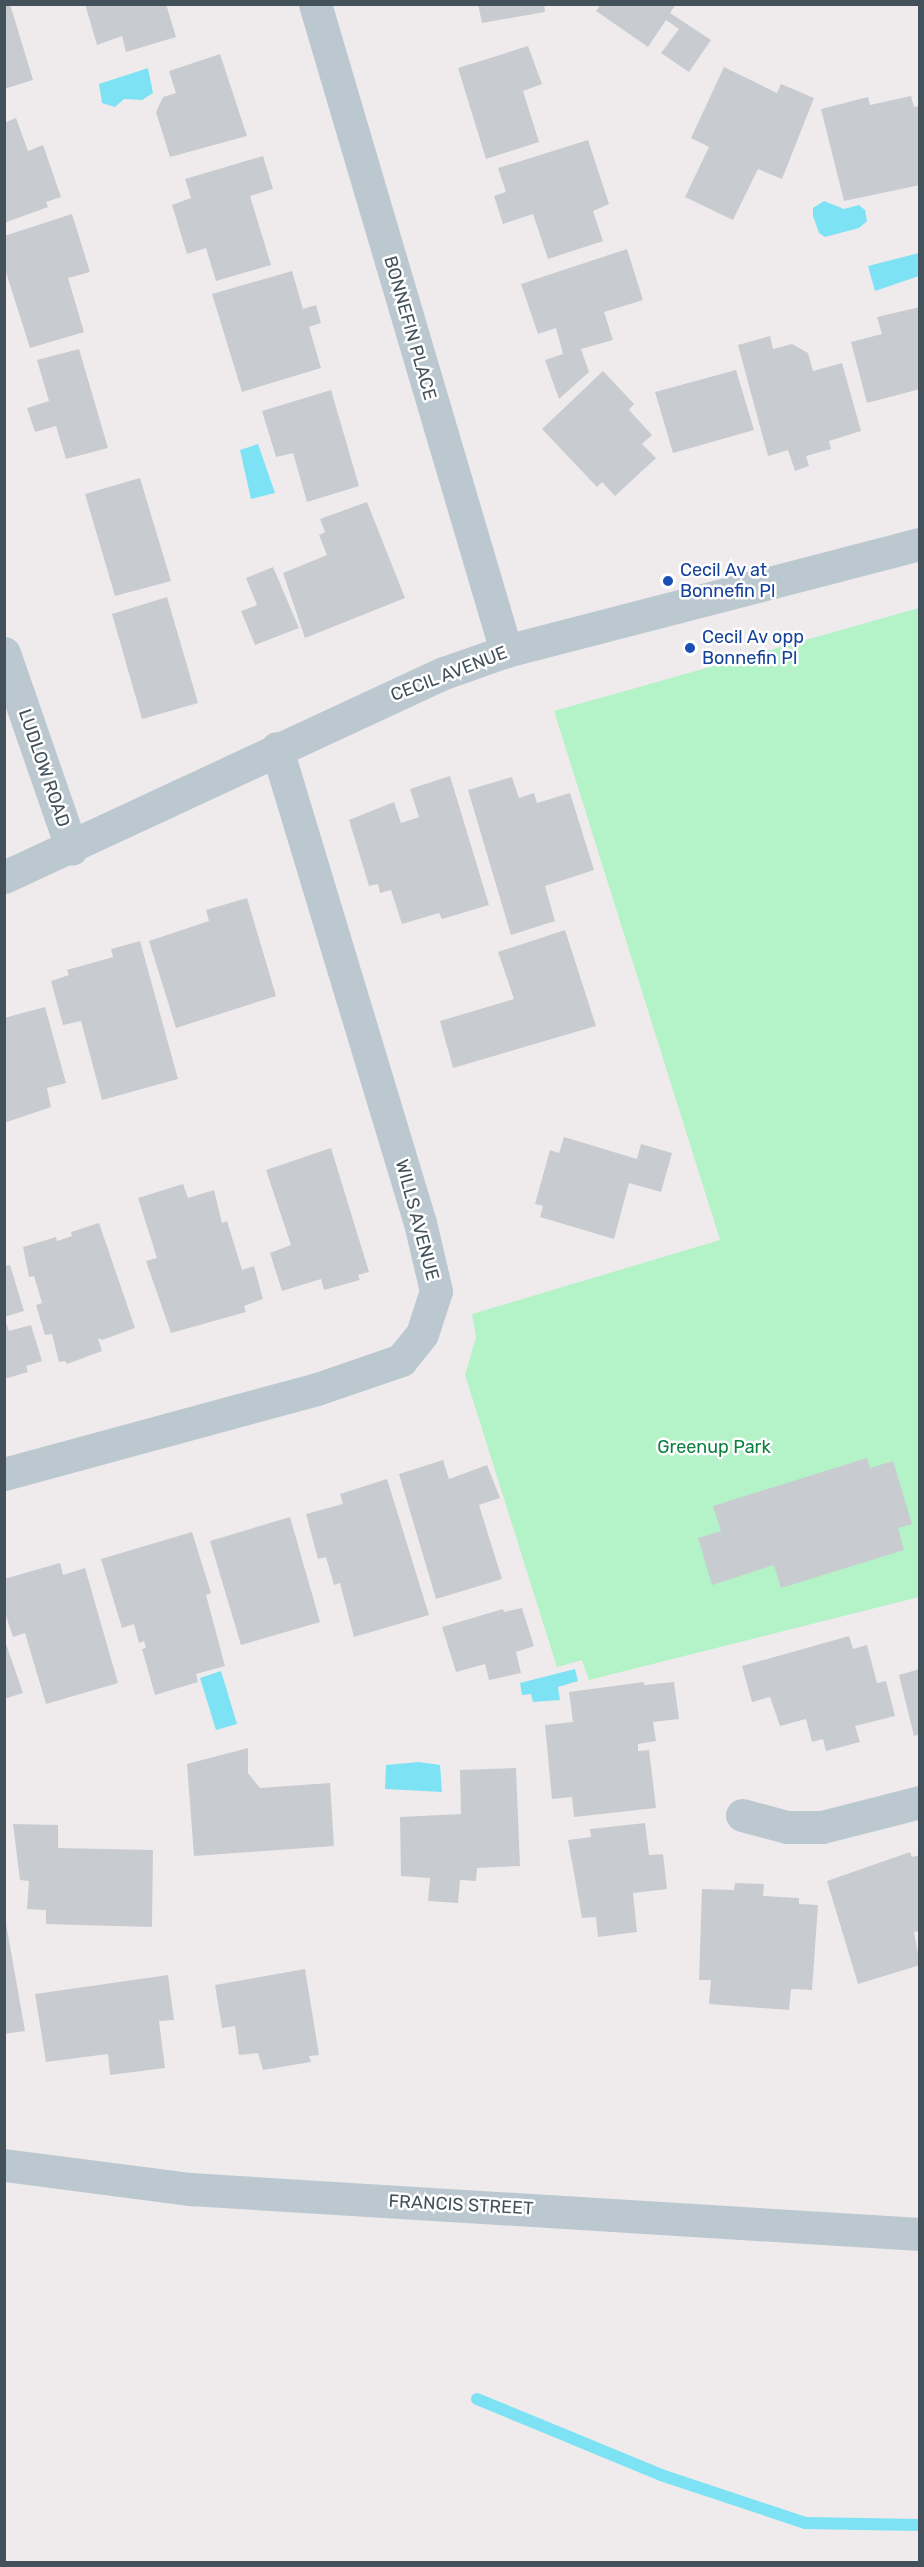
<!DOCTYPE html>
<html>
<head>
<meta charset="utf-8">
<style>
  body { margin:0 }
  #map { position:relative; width:924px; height:2567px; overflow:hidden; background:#efebec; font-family:Rubik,sans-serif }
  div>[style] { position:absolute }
  .green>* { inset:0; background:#b4f2c8 }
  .water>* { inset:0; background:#7de2f4 }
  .stream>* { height:12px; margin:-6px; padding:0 6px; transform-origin:6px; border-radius:6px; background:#7de2f4 }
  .building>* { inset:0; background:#c8ccd1 }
  .street>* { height:33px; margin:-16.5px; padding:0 16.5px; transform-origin:16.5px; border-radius:16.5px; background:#bbc8d0 }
  .dots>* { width:16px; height:16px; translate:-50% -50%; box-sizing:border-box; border:3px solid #fff; border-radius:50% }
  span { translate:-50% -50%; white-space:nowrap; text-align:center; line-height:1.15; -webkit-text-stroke:5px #fff; paint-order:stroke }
  .street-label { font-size:18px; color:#43515b }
  .transit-label { font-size:18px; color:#164399 }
  .left { translate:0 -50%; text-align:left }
  .park-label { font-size:18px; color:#0e8141 }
  .frame { position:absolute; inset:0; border:6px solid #43515b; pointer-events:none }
</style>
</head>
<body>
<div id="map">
  <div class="green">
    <i style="clip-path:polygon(919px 608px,919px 1597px,589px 1680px,582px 1660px,557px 1667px,465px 1375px,476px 1337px,472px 1314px,720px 1240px,554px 711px)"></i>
  </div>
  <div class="water">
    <i style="clip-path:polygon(148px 68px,153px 93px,142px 100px,124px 99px,115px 107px,102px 103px,99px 84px)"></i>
    <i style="clip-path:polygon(824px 201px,844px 209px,859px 205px,865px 210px,867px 221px,859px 228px,825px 237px,819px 233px,813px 216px,813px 208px)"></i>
    <i style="clip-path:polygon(919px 253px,919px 276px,875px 291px,868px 266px)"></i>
    <i style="clip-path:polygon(258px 444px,275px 493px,251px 499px,240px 450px)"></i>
    <i style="clip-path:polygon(575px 1669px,578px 1681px,558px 1687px,560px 1700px,533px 1702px,531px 1694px,522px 1695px,520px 1683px)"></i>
    <i style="clip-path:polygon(221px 1671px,237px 1724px,216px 1730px,200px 1678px)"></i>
    <i style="clip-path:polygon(419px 1762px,440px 1765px,442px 1792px,385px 1789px,386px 1765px)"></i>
  </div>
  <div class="stream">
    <i style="left:477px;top:2399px;width:199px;rotate:22.4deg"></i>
    <i style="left:661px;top:2475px;width:152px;rotate:18.4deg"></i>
    <i style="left:805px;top:2523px;width:115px;rotate:1deg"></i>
  </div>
  <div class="building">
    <i style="clip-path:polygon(4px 4px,10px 4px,33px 80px,4px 89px)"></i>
    <i style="clip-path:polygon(85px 4px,166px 4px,176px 37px,126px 52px,122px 36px,97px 45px)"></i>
    <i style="clip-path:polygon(478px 4px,544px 4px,545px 12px,482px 23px)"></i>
    <i style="clip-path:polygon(601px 4px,676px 4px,670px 13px,711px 40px,689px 72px,661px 53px,679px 29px,666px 20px,648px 47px,596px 11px)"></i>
    <i style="clip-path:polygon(528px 46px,542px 84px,523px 91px,539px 142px,486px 159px,458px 68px)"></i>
    <i style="clip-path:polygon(220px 54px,247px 136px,170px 157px,156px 112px,163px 97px,176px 93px,169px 71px)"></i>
    <i style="clip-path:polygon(724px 67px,777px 93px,781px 84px,814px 98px,782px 179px,758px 169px,733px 220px,685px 197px,709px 147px,691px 138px)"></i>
    <i style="clip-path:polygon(911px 96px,914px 107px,920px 106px,920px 185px,844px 201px,821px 109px,868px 97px,870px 105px)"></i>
    <i style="clip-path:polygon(16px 118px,28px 151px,43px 145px,61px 197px,46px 202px,48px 207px,4px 223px,4px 123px)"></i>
    <i style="clip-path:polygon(588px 140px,609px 204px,593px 211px,603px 241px,548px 259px,533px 214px,503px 224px,494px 196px,506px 192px,498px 168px)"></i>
    <i style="clip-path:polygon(263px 156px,273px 189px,250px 196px,271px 265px,216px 281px,206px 248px,187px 254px,172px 205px,191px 198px,185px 179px)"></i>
    <i style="clip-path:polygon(72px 214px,90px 272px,68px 278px,84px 332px,30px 348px,4px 266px,4px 236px)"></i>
    <i style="clip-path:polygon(627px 249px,643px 300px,604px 312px,613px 340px,581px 349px,589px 372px,559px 399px,545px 360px,563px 354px,556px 328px,538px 334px,521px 284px)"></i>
    <i style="clip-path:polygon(292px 271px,303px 309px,316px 305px,321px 323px,309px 327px,321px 368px,242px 392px,212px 294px)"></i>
    <i style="clip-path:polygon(920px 307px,920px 389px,867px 403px,851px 342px,882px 334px,877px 317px)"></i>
    <i style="clip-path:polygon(770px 336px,773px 349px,792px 344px,808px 353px,813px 371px,842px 363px,861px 431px,829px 441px,831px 449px,806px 456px,809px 466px,795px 471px,788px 450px,768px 456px,738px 345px)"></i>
    <i style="clip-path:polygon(79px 349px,108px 448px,66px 459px,56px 426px,35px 432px,27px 408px,49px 401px,37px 360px)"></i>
    <i style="clip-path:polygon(736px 370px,754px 430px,673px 453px,655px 392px)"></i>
    <i style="clip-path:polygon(603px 371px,634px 404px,629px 410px,652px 435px,642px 444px,656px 458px,615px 496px,602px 482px,597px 487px,542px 429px)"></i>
    <i style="clip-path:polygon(331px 390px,359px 486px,307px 502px,293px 453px,276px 457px,262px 411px)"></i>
    <i style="clip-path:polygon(140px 478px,171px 581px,115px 596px,85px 494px)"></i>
    <i style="clip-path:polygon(367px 502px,405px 598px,305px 638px,283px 573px,327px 555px,319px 535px,325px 532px,320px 519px)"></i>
    <i style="clip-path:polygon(273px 567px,299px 628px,255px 645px,241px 611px,257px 605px,246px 578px)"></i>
    <i style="clip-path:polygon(167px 597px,198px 703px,142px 719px,112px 614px)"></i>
    <i style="clip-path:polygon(450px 776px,489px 905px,442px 919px,439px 913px,402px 924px,391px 890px,380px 893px,378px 884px,369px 886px,349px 820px,394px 802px,401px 823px,419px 817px,410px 789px)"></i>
    <i style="clip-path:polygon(512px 777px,519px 798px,534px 793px,537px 803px,570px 793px,594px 870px,545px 886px,555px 921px,511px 935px,468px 790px)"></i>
    <i style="clip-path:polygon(247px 898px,276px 996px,176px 1028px,149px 941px,209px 921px,206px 910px)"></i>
    <i style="clip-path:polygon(565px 930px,596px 1026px,453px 1068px,440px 1021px,514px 999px,498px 952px)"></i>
    <i style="clip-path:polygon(140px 941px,178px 1079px,102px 1100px,81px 1021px,63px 1025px,51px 981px,69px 975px,67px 970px,113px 957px,111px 949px)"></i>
    <i style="clip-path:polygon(45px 1007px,66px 1083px,47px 1088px,51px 1107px,4px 1123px,4px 1018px)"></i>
    <i style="clip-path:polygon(564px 1137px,637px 1159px,641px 1144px,672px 1153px,661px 1192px,629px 1183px,614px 1239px,540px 1217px,543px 1206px,535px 1204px,550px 1150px,559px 1153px)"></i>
    <i style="clip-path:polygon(331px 1148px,369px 1272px,358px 1275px,360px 1280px,324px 1290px,321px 1279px,282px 1291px,270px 1253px,291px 1245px,266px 1170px)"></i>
    <i style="clip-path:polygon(183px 1184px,188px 1198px,214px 1190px,222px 1223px,227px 1221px,242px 1270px,254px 1266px,263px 1299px,244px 1306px,246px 1312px,171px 1333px,146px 1261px,157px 1258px,138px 1198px)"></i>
    <i style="clip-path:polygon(99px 1223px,135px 1328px,102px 1340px,98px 1338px,102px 1351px,67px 1364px,65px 1361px,59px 1362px,52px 1334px,45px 1335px,36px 1305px,42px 1303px,34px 1276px,29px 1277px,23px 1247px,56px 1237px,57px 1241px,72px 1236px,71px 1232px)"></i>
    <i style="clip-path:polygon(10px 1265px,24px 1311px,4px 1317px,4px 1266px)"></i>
    <i style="clip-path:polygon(4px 1317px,9px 1331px,31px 1325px,42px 1361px,26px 1366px,28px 1372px,4px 1379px)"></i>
    <i style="clip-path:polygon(867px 1458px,870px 1468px,893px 1461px,912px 1524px,898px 1528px,904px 1550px,781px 1588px,774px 1565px,712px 1585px,698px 1538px,721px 1531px,713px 1506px)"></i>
    <i style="clip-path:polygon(443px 1460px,449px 1479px,487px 1465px,500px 1498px,479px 1505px,502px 1579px,436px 1599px,399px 1474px)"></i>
    <i style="clip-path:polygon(387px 1479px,429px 1615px,354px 1637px,340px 1583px,334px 1585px,326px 1557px,318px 1559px,306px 1514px,343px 1504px,340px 1494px)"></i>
    <i style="clip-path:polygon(290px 1517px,320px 1622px,241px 1645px,210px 1541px)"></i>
    <i style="clip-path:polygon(192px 1532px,211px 1593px,206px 1595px,225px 1666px,196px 1674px,198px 1682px,155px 1695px,142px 1649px,146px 1648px,144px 1641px,139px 1643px,134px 1624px,122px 1628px,101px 1559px)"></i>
    <i style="clip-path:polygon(60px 1563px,63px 1575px,85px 1568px,118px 1683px,46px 1704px,25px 1633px,13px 1637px,4px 1610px,4px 1579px)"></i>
    <i style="clip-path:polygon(522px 1608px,534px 1646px,516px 1652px,521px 1673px,489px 1680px,485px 1664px,456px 1672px,442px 1627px,503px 1609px,504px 1612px)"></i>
    <i style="clip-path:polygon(849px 1636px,853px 1649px,867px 1645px,877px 1683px,886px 1681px,895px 1716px,855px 1726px,860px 1742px,826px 1751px,823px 1739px,812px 1742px,806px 1719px,780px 1726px,770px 1697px,752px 1702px,742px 1666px)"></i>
    <i style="clip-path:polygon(4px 1638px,23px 1693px,4px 1699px)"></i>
    <i style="clip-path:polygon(920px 1669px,920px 1734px,914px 1736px,899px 1675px)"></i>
    <i style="clip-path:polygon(644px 1682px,644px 1685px,674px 1682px,679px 1719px,653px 1722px,656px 1741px,638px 1744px,638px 1751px,649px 1750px,656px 1808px,574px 1817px,572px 1797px,552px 1799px,545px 1725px,573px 1722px,569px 1692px)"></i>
    <i style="clip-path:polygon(248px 1748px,248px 1773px,260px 1788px,330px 1783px,334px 1846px,194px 1856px,187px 1764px)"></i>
    <i style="clip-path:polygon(516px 1768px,520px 1866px,477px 1868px,476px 1881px,460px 1880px,458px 1903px,428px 1901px,430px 1878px,401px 1876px,400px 1817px,461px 1814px,460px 1770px)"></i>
    <i style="clip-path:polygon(645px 1823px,649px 1855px,663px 1854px,667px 1889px,633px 1893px,637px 1932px,598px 1937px,596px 1917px,582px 1918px,568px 1840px,591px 1837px,590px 1829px)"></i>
    <i style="clip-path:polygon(13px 1824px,58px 1825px,58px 1848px,153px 1850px,152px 1927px,46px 1924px,46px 1910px,27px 1909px,29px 1881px,20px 1880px)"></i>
    <i style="clip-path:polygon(910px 1852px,912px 1857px,920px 1855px,920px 1931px,914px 1932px,920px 1965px,858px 1984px,827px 1881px)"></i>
    <i style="clip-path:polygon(735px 1883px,764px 1884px,763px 1896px,799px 1898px,799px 1904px,818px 1905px,812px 1990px,791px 1989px,789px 2010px,709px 2004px,711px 1980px,699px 1980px,702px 1889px,734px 1890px)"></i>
    <i style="clip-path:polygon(4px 1912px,25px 2031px,4px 2034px)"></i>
    <i style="clip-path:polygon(305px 1969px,319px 2055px,309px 2056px,311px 2062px,263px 2070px,258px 2053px,239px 2055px,235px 2026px,222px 2028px,215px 1985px)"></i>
    <i style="clip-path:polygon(168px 1975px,174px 2020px,159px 2021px,165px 2068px,110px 2075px,108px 2054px,46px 2062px,35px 1994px)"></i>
  </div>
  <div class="street">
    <i style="left:315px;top:4px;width:675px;rotate:73.55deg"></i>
    <i style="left:4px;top:653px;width:207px;rotate:70.9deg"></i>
    <i style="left:4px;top:877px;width:485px;rotate:-24.9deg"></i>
    <i style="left:444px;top:673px;width:66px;rotate:-19.5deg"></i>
    <i style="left:506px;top:651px;width:428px;rotate:-14.5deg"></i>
    <i style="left:4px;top:1474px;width:324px;rotate:-15.2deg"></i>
    <i style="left:317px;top:1389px;width:89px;rotate:-19deg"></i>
    <i style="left:401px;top:1360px;width:33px;rotate:-51deg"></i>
    <i style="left:422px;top:1334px;width:45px;rotate:-72deg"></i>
    <i style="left:436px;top:1291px;width:70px;rotate:-103.2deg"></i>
    <i style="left:420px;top:1223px;width:496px;rotate:-106.8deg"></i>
    <i style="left:742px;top:1815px;width:47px;rotate:14.9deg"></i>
    <i style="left:787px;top:1827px;width:35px"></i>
    <i style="left:822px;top:1827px;width:101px;rotate:-14.3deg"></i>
    <i style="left:4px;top:2165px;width:188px;rotate:7.4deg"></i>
    <i style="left:190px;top:2189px;width:731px;rotate:3.53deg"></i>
  </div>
  <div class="dots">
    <i style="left:668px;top:581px;background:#1a4fb4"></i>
    <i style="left:690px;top:648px;background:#1a4fb4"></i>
  </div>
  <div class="street-label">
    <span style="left:410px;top:328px;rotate:74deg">BONNEFIN PLACE</span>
    <span style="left:449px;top:674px;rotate:-21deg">CECIL AVENUE</span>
    <span style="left:44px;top:768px;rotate:71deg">LUDLOW ROAD</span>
    <span style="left:417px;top:1220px;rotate:75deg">WILLS AVENUE</span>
    <span style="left:461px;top:2205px;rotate:3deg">FRANCIS STREET</span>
  </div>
  <div class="transit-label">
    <span class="left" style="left:680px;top:581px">Cecil Av at<br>Bonnefin Pl</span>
    <span class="left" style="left:702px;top:648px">Cecil Av opp<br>Bonnefin Pl</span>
  </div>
  <div class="park-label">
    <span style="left:714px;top:1447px">Greenup Park</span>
  </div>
  <div class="frame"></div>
</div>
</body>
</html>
